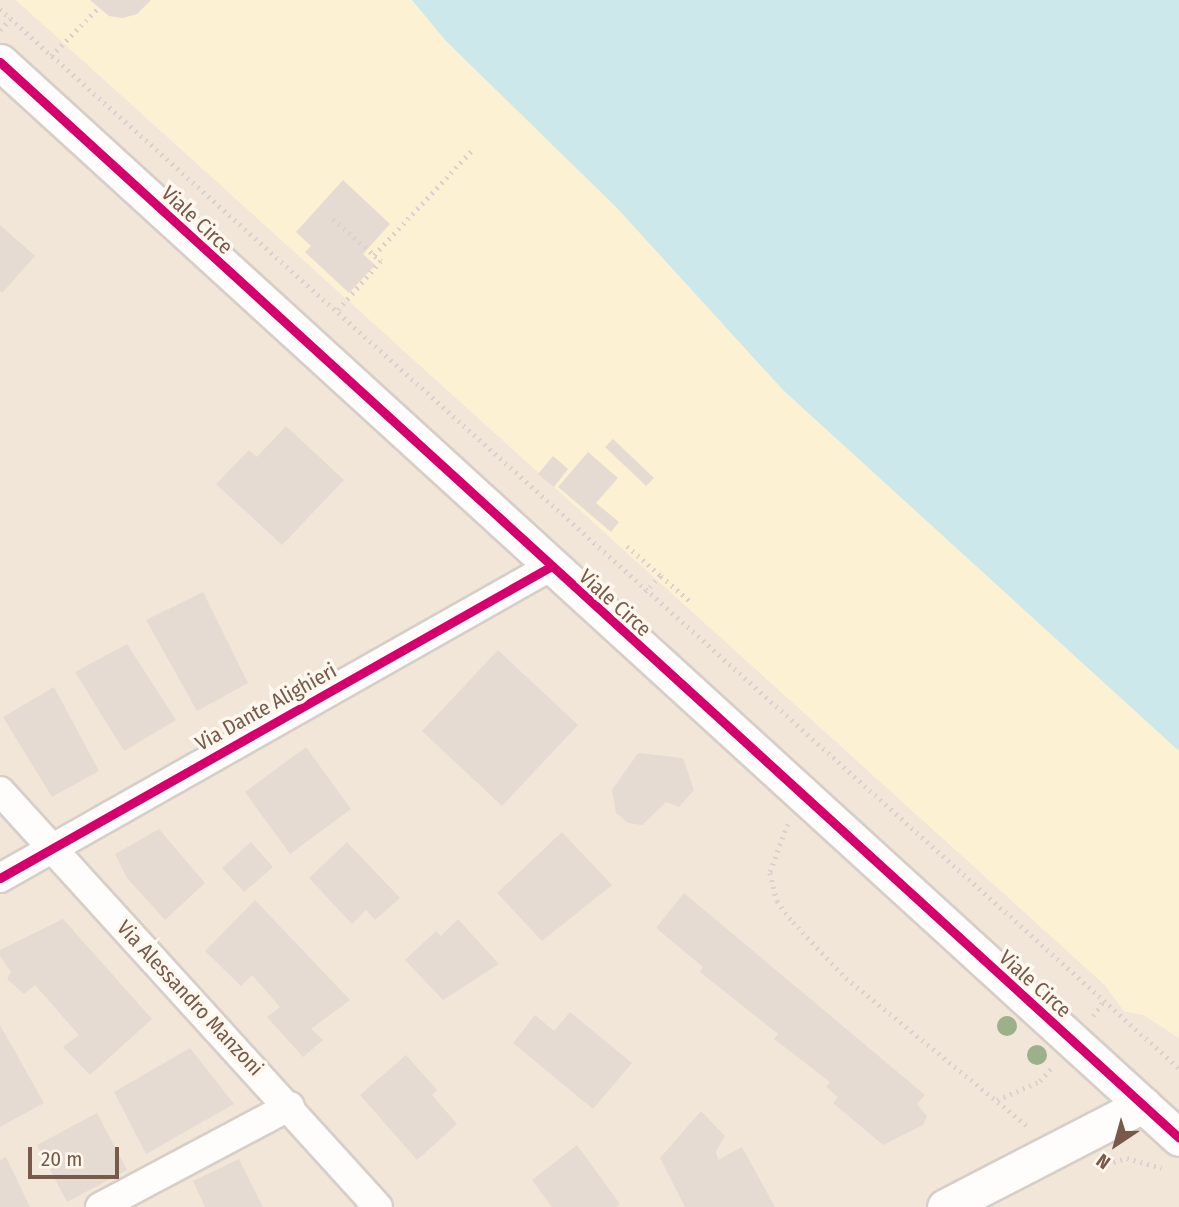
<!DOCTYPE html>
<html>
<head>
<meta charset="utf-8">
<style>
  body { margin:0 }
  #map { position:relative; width:1179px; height:1207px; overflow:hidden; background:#f8f3ec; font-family:"Fira Sans Condensed",sans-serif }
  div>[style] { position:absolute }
  .residential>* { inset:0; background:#f2e6d9 }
  .sand>* { inset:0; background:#fcf1d3 }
  .water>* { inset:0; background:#cce8ea }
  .building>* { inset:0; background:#e5dbd3 }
  .path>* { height:4.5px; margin-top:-2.25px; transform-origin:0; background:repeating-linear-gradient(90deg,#dbd2cd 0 2px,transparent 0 7px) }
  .roads { filter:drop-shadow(2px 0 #d7cec8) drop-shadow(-2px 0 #d7cec8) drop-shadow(0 2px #d7cec8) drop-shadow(0 -2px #d7cec8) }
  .minor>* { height:28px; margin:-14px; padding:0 14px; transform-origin:14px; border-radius:14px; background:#fefdfc }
  .tertiary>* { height:35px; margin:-17.5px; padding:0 17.5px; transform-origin:17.5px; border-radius:17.5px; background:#fefdfc }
  .cycleway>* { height:9px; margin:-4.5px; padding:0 4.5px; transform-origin:4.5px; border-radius:4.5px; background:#d6006c }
  .trees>* { width:20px; height:20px; margin:-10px; border-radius:50%; background:#9cb08c }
  span { translate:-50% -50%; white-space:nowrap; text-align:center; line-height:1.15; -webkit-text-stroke:7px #fff8ee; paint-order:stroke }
  .street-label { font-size:21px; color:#795949 }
  .north { position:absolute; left:1081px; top:1109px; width:70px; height:70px; -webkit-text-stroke:5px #fff8ee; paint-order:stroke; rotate:216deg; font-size:19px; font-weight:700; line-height:28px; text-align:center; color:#795949 }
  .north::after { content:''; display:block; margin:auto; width:24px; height:32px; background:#795949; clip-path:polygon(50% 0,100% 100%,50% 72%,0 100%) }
  .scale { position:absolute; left:28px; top:1147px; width:91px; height:32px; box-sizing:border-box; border:4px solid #795949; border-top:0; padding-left:9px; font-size:21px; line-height:24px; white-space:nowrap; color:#795949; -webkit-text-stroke:5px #fff8ee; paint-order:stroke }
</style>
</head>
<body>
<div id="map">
  <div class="residential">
    <i style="clip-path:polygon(0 0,16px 0,1105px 985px,1124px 1011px,1144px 1015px,1179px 1038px,1179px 1207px,0 1207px)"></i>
  </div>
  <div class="sand">
    <i style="clip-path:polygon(16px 0,412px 0,446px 41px,617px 208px,783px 390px,1179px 751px,1179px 1038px,1144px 1015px,1125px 1011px,1105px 985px)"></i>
  </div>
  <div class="water">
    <i style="clip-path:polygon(412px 0,1179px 0,1179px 751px,783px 390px,617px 208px,446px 41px)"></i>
  </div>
  <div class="building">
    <i style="clip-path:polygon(90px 0,151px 0,137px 14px,123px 18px,109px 16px)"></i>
    <i style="clip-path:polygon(343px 180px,390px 224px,363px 254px,375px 265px,349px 293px,305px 252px,311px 246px,296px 232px)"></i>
    <i style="clip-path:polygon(0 225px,35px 256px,2px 293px,0 291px)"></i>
    <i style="clip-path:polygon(286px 426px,344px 480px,282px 545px,216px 484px,249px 450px,257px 457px)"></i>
    <i style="clip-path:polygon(613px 439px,654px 478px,646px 486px,605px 447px)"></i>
    <i style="clip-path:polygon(588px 452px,618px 478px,596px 503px,619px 522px,611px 532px,558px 487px)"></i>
    <i style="clip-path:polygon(553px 456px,568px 469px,554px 487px,538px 474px)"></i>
    <i style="clip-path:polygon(203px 592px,248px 683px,197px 711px,146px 620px)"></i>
    <i style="clip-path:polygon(127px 644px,176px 720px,124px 751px,75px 672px)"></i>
    <i style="clip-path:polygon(498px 650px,578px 725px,502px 806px,422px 731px)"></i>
    <i style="clip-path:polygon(54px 687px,99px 771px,52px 797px,3px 717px)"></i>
    <i style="clip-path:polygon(306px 747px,351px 809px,290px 854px,245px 792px)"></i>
    <i style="clip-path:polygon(638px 753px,683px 758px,694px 790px,679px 807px,666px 802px,642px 825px,628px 823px,616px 813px,612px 790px)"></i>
    <i style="clip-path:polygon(159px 829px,205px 883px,165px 920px,127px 878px,115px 854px)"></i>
    <i style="clip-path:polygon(562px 832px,612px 885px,542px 941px,497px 893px)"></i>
    <i style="clip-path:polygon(251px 842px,273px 867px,244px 892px,222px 868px)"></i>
    <i style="clip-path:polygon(347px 842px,400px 898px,375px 920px,366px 910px,352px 924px,309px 878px)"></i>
    <i style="clip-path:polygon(684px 893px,925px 1095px,917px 1104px,927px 1116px,923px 1125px,883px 1145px,833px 1103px,838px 1097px,826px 1087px,830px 1082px,774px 1039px,778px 1034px,700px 972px,703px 967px,656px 928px)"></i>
    <i style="clip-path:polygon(255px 900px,350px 1000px,311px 1029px,323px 1040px,303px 1057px,267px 1017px,280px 1007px,252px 975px,241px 986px,205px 951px)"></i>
    <i style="clip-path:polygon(63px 919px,152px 1019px,90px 1075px,63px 1047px,79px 1035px,35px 985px,24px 994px,7px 979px,11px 972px,0 956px,0 950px)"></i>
    <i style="clip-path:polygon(458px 919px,499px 964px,443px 1000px,405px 960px,436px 931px,441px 936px)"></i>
    <i style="clip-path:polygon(570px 1012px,632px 1063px,593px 1109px,513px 1043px,535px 1015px,554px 1031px)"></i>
    <i style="clip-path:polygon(0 1025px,44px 1103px,0 1127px)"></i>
    <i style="clip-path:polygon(190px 1048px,234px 1104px,146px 1154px,114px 1092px)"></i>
    <i style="clip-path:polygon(406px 1055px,437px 1090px,432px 1095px,457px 1124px,417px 1160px,360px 1095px)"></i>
    <i style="clip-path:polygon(701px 1111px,725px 1136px,716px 1151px,718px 1160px,742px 1147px,775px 1207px,685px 1207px,660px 1158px)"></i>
    <i style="clip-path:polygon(97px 1113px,127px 1170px,67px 1202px,37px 1145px)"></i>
    <i style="clip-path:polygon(577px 1145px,620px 1204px,616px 1207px,552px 1207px,532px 1180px)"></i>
    <i style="clip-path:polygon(6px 1157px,30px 1207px,0 1207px,0 1160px)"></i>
    <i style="clip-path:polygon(239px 1159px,263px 1207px,205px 1207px,193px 1181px)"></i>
  </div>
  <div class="path">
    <i style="left:0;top:9px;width:1585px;rotate:41.93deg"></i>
    <i style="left:0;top:30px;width:15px;rotate:-48deg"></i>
    <i style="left:51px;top:56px;width:66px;rotate:-45.6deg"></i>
    <i style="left:333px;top:219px;width:64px;rotate:41.2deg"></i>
    <i style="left:381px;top:261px;width:69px;rotate:130.9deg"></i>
    <i style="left:374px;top:255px;width:146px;rotate:-46.9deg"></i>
    <i style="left:627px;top:546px;width:45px;rotate:41.4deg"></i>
    <i style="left:661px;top:576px;width:23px;rotate:135deg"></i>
    <i style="left:661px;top:576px;width:38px;rotate:41deg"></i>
    <i style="left:788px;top:824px;width:52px;rotate:110.2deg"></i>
    <i style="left:770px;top:873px;width:29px;rotate:76deg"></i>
    <i style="left:777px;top:901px;width:26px;rotate:53deg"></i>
    <i style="left:793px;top:922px;width:77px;rotate:46.6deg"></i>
    <i style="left:846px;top:978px;width:236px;rotate:39.2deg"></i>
    <i style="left:1093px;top:1016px;width:19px;rotate:-55deg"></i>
    <i style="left:997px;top:1100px;width:47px;rotate:-23.8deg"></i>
    <i style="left:1040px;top:1081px;width:18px;rotate:-49deg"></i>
    <i style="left:1100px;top:1166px;width:28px;rotate:-17deg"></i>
    <i style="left:1127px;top:1158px;width:36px;rotate:16deg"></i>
  </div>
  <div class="roads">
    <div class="minor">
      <i style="left:0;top:791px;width:562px;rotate:47.74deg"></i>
      <i style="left:0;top:878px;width:632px;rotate:-29.49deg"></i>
      <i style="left:100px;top:1207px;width:215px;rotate:-28deg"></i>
    </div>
    <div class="tertiary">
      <i style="left:0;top:62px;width:1596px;rotate:42.38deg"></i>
      <i style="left:945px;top:1207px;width:223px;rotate:-27.3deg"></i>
    </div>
  </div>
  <div class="cycleway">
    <i style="left:0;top:62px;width:1596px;rotate:42.38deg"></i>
    <i style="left:0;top:878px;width:632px;rotate:-29.49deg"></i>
  </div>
  <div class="trees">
    <i style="left:1007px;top:1026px"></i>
    <i style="left:1037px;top:1055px"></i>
  </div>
  <div class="street-label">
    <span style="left:197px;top:220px;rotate:43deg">Viale Circe</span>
    <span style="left:615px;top:603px;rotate:42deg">Viale Circe</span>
    <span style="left:266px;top:707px;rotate:-29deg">Via Dante Alighieri</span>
    <span style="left:1035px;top:984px;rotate:42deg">Viale Circe</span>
    <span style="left:190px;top:998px;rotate:47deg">Via Alessandro Manzoni</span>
  </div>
  <div class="north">N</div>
  <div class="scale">20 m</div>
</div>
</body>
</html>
